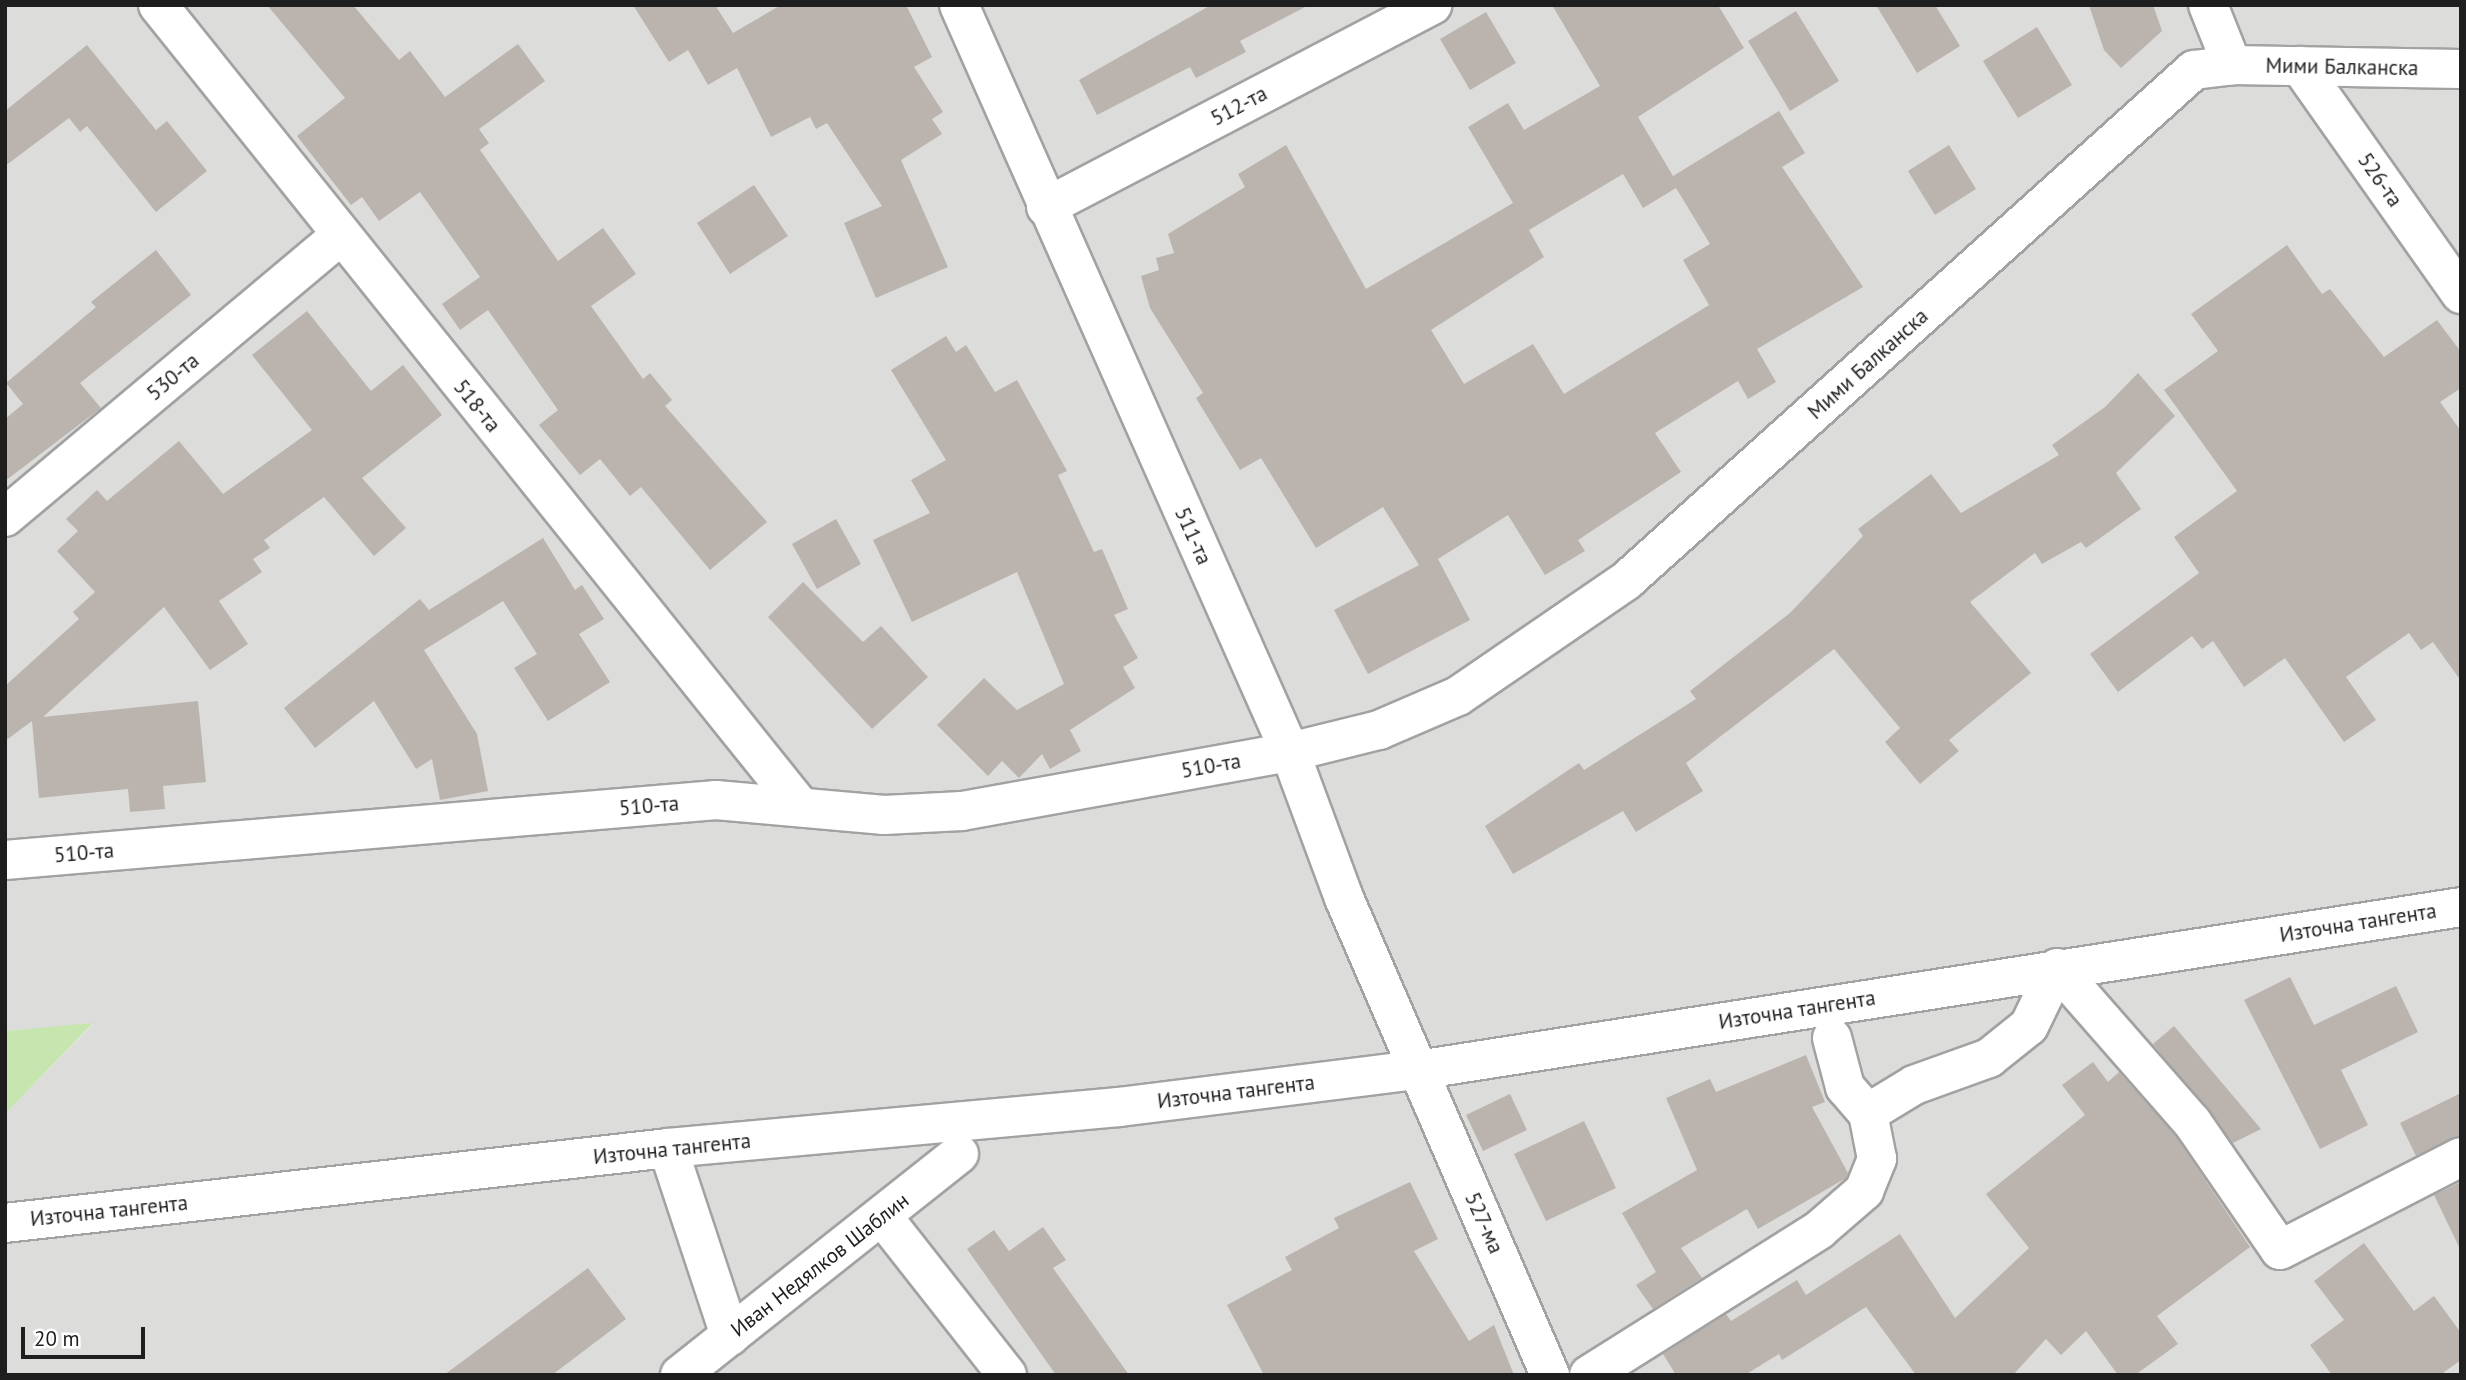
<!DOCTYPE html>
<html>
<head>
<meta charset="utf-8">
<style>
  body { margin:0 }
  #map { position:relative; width:2466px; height:1380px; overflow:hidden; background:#efece5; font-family:"PT Sans",sans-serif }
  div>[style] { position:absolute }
  .residential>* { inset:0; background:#dcdcdb }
  .grass>* { inset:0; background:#c7e5af }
  .building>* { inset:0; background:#bbb4ae }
  .roads { filter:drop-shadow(2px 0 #a2a2a2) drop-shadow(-2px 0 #a2a2a2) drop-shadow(0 2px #a2a2a2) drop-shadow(0 -2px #a2a2a2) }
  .minor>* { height:38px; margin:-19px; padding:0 19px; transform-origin:19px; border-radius:19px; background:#fff }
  span { translate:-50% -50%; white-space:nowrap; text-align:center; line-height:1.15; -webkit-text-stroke:6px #fff; paint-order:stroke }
  .street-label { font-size:21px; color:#1e1e1e }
  .frame { position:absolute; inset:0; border:7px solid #1e1e1e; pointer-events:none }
  .scale { position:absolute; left:21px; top:1327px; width:124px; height:32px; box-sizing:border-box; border:4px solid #1e1e1e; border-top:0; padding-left:9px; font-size:21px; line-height:24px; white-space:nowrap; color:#1e1e1e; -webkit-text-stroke:5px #fff; paint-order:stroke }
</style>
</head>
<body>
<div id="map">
  <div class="residential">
    <i style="clip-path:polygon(5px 5px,2461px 5px,2461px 1375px,5px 1375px,5px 1114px,93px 1024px,5px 1031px)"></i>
  </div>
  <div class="grass">
    <i style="clip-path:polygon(93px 1023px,5px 1114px,5px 1031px)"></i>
  </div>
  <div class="building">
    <i style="clip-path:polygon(267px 5px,353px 5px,399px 60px,410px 51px,445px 97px,518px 44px,545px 81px,479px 129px,489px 143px,480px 150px,558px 261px,603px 228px,636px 274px,591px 306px,643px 379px,650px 373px,672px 400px,665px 406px,767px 522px,710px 570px,641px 487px,630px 496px,600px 459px,580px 475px,539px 425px,558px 410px,488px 310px,460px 330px,442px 304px,480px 277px,420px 192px,379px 221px,362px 197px,351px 205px,297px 136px,345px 98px)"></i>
    <i style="clip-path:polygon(633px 5px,715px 5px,733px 33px,781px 5px,906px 5px,932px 57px,914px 67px,943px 112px,932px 119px,942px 134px,901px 160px,948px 267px,876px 298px,844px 223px,882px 206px,827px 123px,816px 129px,810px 117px,771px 137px,737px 68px,708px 85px,688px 50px,669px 62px)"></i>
    <i style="clip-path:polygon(1211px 5px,1309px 5px,1240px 41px,1246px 52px,1196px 78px,1190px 67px,1097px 115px,1079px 80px)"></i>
    <i style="clip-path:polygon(evenodd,1552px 5px,1718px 5px,1744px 48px,1638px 117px,1673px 176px,1779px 111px,1805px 153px,1782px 167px,1863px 287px,1757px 349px,1776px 382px,1748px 399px,1738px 381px,1655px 433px,1681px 472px,1578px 540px,1585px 551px,1545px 575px,1508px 515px,1438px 559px,1470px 620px,1368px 674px,1334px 610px,1419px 565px,1383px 507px,1316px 548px,1261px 458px,1240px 470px,1196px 398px,1203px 393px,1150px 308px,1141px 276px,1159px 270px,1156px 258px,1174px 253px,1168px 234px,1245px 187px,1238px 174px,1286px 145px,1366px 289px,1513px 203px,1468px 127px,1508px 103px,1524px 130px,1600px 86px,1552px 5px,1623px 174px,1643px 208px,1676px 188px,1710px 244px,1683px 260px,1709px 305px,1564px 394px,1533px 344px,1464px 384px,1431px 330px,1544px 257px,1529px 230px,1623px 174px)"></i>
    <i style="clip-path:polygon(1876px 5px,1935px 5px,1960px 46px,1917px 73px)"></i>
    <i style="clip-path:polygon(2089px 5px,2153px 5px,2162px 31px,2121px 68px,2104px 50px)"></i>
    <i style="clip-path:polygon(1796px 11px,1839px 81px,1790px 111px,1748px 41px)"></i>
    <i style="clip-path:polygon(1486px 12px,1516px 63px,1470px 90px,1440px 39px)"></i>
    <i style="clip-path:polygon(2037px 27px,2072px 85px,2018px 118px,1983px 61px)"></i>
    <i style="clip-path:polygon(87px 45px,156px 130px,167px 121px,207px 171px,156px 212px,87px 126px,80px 132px,69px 118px,5px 166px,5px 111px)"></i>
    <i style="clip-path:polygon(1949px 145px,1976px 189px,1935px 215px,1908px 171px)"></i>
    <i style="clip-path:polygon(754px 185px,788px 236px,730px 274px,697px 223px)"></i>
    <i style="clip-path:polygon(2287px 245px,2322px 294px,2330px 289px,2384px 357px,2437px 320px,2461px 352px,2461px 388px,2440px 402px,2461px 431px,2461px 681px,2433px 642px,2421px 650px,2409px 633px,2346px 677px,2376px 720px,2344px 742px,2285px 658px,2244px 687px,2213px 641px,2202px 649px,2192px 636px,2118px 692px,2090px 654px,2199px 573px,2174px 537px,2237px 491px,2164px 390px,2218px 351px,2191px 314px)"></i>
    <i style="clip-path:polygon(156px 250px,191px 295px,80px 383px,101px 408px,5px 481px,5px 419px,23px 404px,6px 383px,96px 307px,91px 302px)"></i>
    <i style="clip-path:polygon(307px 311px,371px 391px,403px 365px,442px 415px,362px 478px,406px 528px,374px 556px,324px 497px,264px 540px,270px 548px,253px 559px,262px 572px,219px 601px,248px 644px,210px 670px,164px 607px,43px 717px,198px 701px,206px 782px,163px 786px,165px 809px,130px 812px,128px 789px,39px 798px,32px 721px,5px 741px,5px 686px,79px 619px,73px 612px,95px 592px,57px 551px,78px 531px,66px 519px,97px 490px,107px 501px,179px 441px,223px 494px,312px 430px,252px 355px)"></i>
    <i style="clip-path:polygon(946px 336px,956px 352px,966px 345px,995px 392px,1017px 380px,1067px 471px,1058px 475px,1094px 552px,1102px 549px,1128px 609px,1114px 615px,1138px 658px,1123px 667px,1135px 688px,1070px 730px,1081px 751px,1050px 769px,1042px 754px,1019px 778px,1002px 761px,988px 776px,937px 725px,984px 678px,1017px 710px,1064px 684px,1017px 572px,912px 622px,873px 540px,930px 513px,911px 480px,946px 460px,891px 370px)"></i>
    <i style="clip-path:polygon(2138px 373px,2175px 416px,2116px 473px,2141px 509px,2086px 548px,2081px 542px,2042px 564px,2035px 553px,1970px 602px,2031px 673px,1949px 740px,1959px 751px,1920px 784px,1885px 742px,1900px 728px,1834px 649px,1686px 763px,1703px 791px,1636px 832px,1623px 811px,1513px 874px,1485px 826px,1579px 763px,1584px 770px,1696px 699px,1690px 691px,1790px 613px,1863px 536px,1858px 529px,1931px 474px,1961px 513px,2059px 455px,2052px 445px,2105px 407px)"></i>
    <i style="clip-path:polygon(836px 519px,861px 564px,817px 589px,792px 544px)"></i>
    <i style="clip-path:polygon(543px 538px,575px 590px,582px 585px,604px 619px,579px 634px,610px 682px,548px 721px,514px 668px,537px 654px,503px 601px,424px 650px,477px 734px,488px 791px,440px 800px,432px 759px,416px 769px,374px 701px,315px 748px,284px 708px,420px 599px,429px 610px)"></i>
    <i style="clip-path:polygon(803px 582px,863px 642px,881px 626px,928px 677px,872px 729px,768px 617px)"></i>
    <i style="clip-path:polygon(2290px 977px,2314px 1025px,2396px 986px,2418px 1032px,2341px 1070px,2368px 1125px,2320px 1149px,2244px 1000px)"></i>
    <i style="clip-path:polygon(2174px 1026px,2261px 1129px,2233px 1143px,2153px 1044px)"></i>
    <i style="clip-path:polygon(1806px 1055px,1825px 1102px,1812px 1107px,1848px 1173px,1846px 1178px,1758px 1229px,1747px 1209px,1681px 1248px,1702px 1278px,1653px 1309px,1636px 1285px,1656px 1272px,1622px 1213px,1697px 1170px,1666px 1098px,1710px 1079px,1716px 1092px)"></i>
    <i style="clip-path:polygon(2093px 1062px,2108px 1082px,2119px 1072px,2175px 1135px,2250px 1247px,2157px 1316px,2178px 1344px,2135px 1375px,2118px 1375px,2086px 1331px,2061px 1355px,2046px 1339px,2013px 1375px,1916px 1375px,1866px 1307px,1782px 1360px,1779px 1354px,1745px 1375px,1676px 1375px,1663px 1354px,1726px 1314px,1731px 1321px,1797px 1280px,1806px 1295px,1900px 1234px,1955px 1318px,2029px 1248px,1986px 1194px,2085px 1115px,2062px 1085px)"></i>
    <i style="clip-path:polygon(2461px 1093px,2461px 1135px,2416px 1156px,2400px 1123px)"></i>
    <i style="clip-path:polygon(1510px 1094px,1527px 1130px,1483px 1151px,1466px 1115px)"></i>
    <i style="clip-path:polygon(1584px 1121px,1616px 1188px,1546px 1221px,1514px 1154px)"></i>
    <i style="clip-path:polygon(1410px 1182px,1438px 1239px,1414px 1251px,1469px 1341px,1494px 1325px,1514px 1375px,1264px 1375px,1227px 1305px,1292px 1270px,1285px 1257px,1339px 1228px,1334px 1218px)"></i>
    <i style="clip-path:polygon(2461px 1182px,2461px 1251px,2434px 1195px)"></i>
    <i style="clip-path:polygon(1043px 1227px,1066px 1260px,1053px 1268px,1129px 1375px,1056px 1375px,967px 1249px,994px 1230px,1009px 1251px)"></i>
    <i style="clip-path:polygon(2364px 1243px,2414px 1311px,2434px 1296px,2461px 1333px,2461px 1360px,2440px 1375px,2332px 1375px,2310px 1345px,2344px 1320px,2314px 1281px)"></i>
    <i style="clip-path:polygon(588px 1268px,626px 1319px,552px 1375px,444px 1375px)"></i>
  </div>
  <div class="roads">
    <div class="minor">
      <i style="left:158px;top:5px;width:1025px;rotate:51.3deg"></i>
      <i style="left:959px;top:5px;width:817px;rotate:66.1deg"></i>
      <i style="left:1290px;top:752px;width:156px;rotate:69.7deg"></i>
      <i style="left:1344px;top:898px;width:520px;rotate:66.64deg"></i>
      <i style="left:2208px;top:5px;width:65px;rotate:68.2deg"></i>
      <i style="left:2300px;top:66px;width:279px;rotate:54.8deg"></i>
      <i style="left:1046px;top:207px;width:436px;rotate:-27.6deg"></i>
      <i style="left:5px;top:517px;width:437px;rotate:-40deg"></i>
      <i style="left:5px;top:860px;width:714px;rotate:-4.82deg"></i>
      <i style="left:716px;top:800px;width:169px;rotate:5.1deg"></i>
      <i style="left:884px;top:815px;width:78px;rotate:-2.9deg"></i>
      <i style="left:962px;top:811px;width:333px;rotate:-10.2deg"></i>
      <i style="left:1290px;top:752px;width:92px;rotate:-13.9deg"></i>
      <i style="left:1379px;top:730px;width:86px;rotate:-23.3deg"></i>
      <i style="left:1458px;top:696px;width:204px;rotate:-34.4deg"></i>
      <i style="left:1626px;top:581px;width:764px;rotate:-41.98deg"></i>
      <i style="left:2194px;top:70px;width:38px;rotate:-7deg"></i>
      <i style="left:2232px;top:65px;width:229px;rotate:1deg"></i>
      <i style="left:1832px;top:1038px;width:51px;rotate:75.1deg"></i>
      <i style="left:1845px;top:1087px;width:35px;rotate:49deg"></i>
      <i style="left:668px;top:1148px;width:198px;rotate:71.7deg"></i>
      <i style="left:882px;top:1216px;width:202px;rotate:51.8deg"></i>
      <i style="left:5px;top:1223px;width:667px;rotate:-6.45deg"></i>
      <i style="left:668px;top:1148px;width:453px;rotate:-5.2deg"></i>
      <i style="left:1119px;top:1107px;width:301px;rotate:-7.1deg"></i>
      <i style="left:1418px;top:1070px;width:1056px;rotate:-8.88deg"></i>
      <i style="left:680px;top:1375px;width:356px;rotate:-38.4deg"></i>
      <i style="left:1589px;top:1375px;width:272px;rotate:-32.2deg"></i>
      <i style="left:1819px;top:1230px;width:60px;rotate:-40.9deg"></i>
      <i style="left:1864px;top:1191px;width:35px;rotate:-68deg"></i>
      <i style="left:1877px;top:1159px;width:47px;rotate:-101.1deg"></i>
      <i style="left:1868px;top:1113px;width:54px;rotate:-31.3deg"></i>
      <i style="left:1914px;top:1085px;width:80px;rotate:-19.8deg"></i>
      <i style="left:1989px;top:1058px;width:51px;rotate:-38.7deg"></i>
      <i style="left:2029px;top:1026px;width:64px;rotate:-64.2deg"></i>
      <i style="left:2057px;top:968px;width:205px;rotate:48.8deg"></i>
      <i style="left:2192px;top:1122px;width:155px;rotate:55.5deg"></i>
      <i style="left:2280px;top:1250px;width:203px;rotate:-27.2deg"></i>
    </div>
  </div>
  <div class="street-label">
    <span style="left:2342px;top:67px;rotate:1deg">Мими Балканска</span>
    <span style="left:1239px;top:106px;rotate:-28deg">512-та</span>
    <span style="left:2380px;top:180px;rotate:55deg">526-та</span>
    <span style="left:1868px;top:364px;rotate:-42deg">Мими Балканска</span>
    <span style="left:173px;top:377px;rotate:-40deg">530-та</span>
    <span style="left:477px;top:406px;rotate:51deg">518-та</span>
    <span style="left:1193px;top:536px;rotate:66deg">511-та</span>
    <span style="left:1211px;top:766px;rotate:-10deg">510-та</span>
    <span style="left:649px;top:806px;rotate:-5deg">510-та</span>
    <span style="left:84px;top:853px;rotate:-5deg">510-та</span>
    <span style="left:2358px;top:923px;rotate:-9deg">Източна тангента</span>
    <span style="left:1797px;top:1010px;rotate:-9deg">Източна тангента</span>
    <span style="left:1236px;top:1092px;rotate:-7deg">Източна тангента</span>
    <span style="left:672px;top:1149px;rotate:-6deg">Източна тангента</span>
    <span style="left:109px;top:1211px;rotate:-6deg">Източна тангента</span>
    <span style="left:1484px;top:1223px;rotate:66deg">527-ма</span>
    <span style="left:820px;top:1265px;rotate:-38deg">Иван Недялков Шаблин</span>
  </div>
  <div class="frame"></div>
  <div class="scale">20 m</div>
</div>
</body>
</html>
